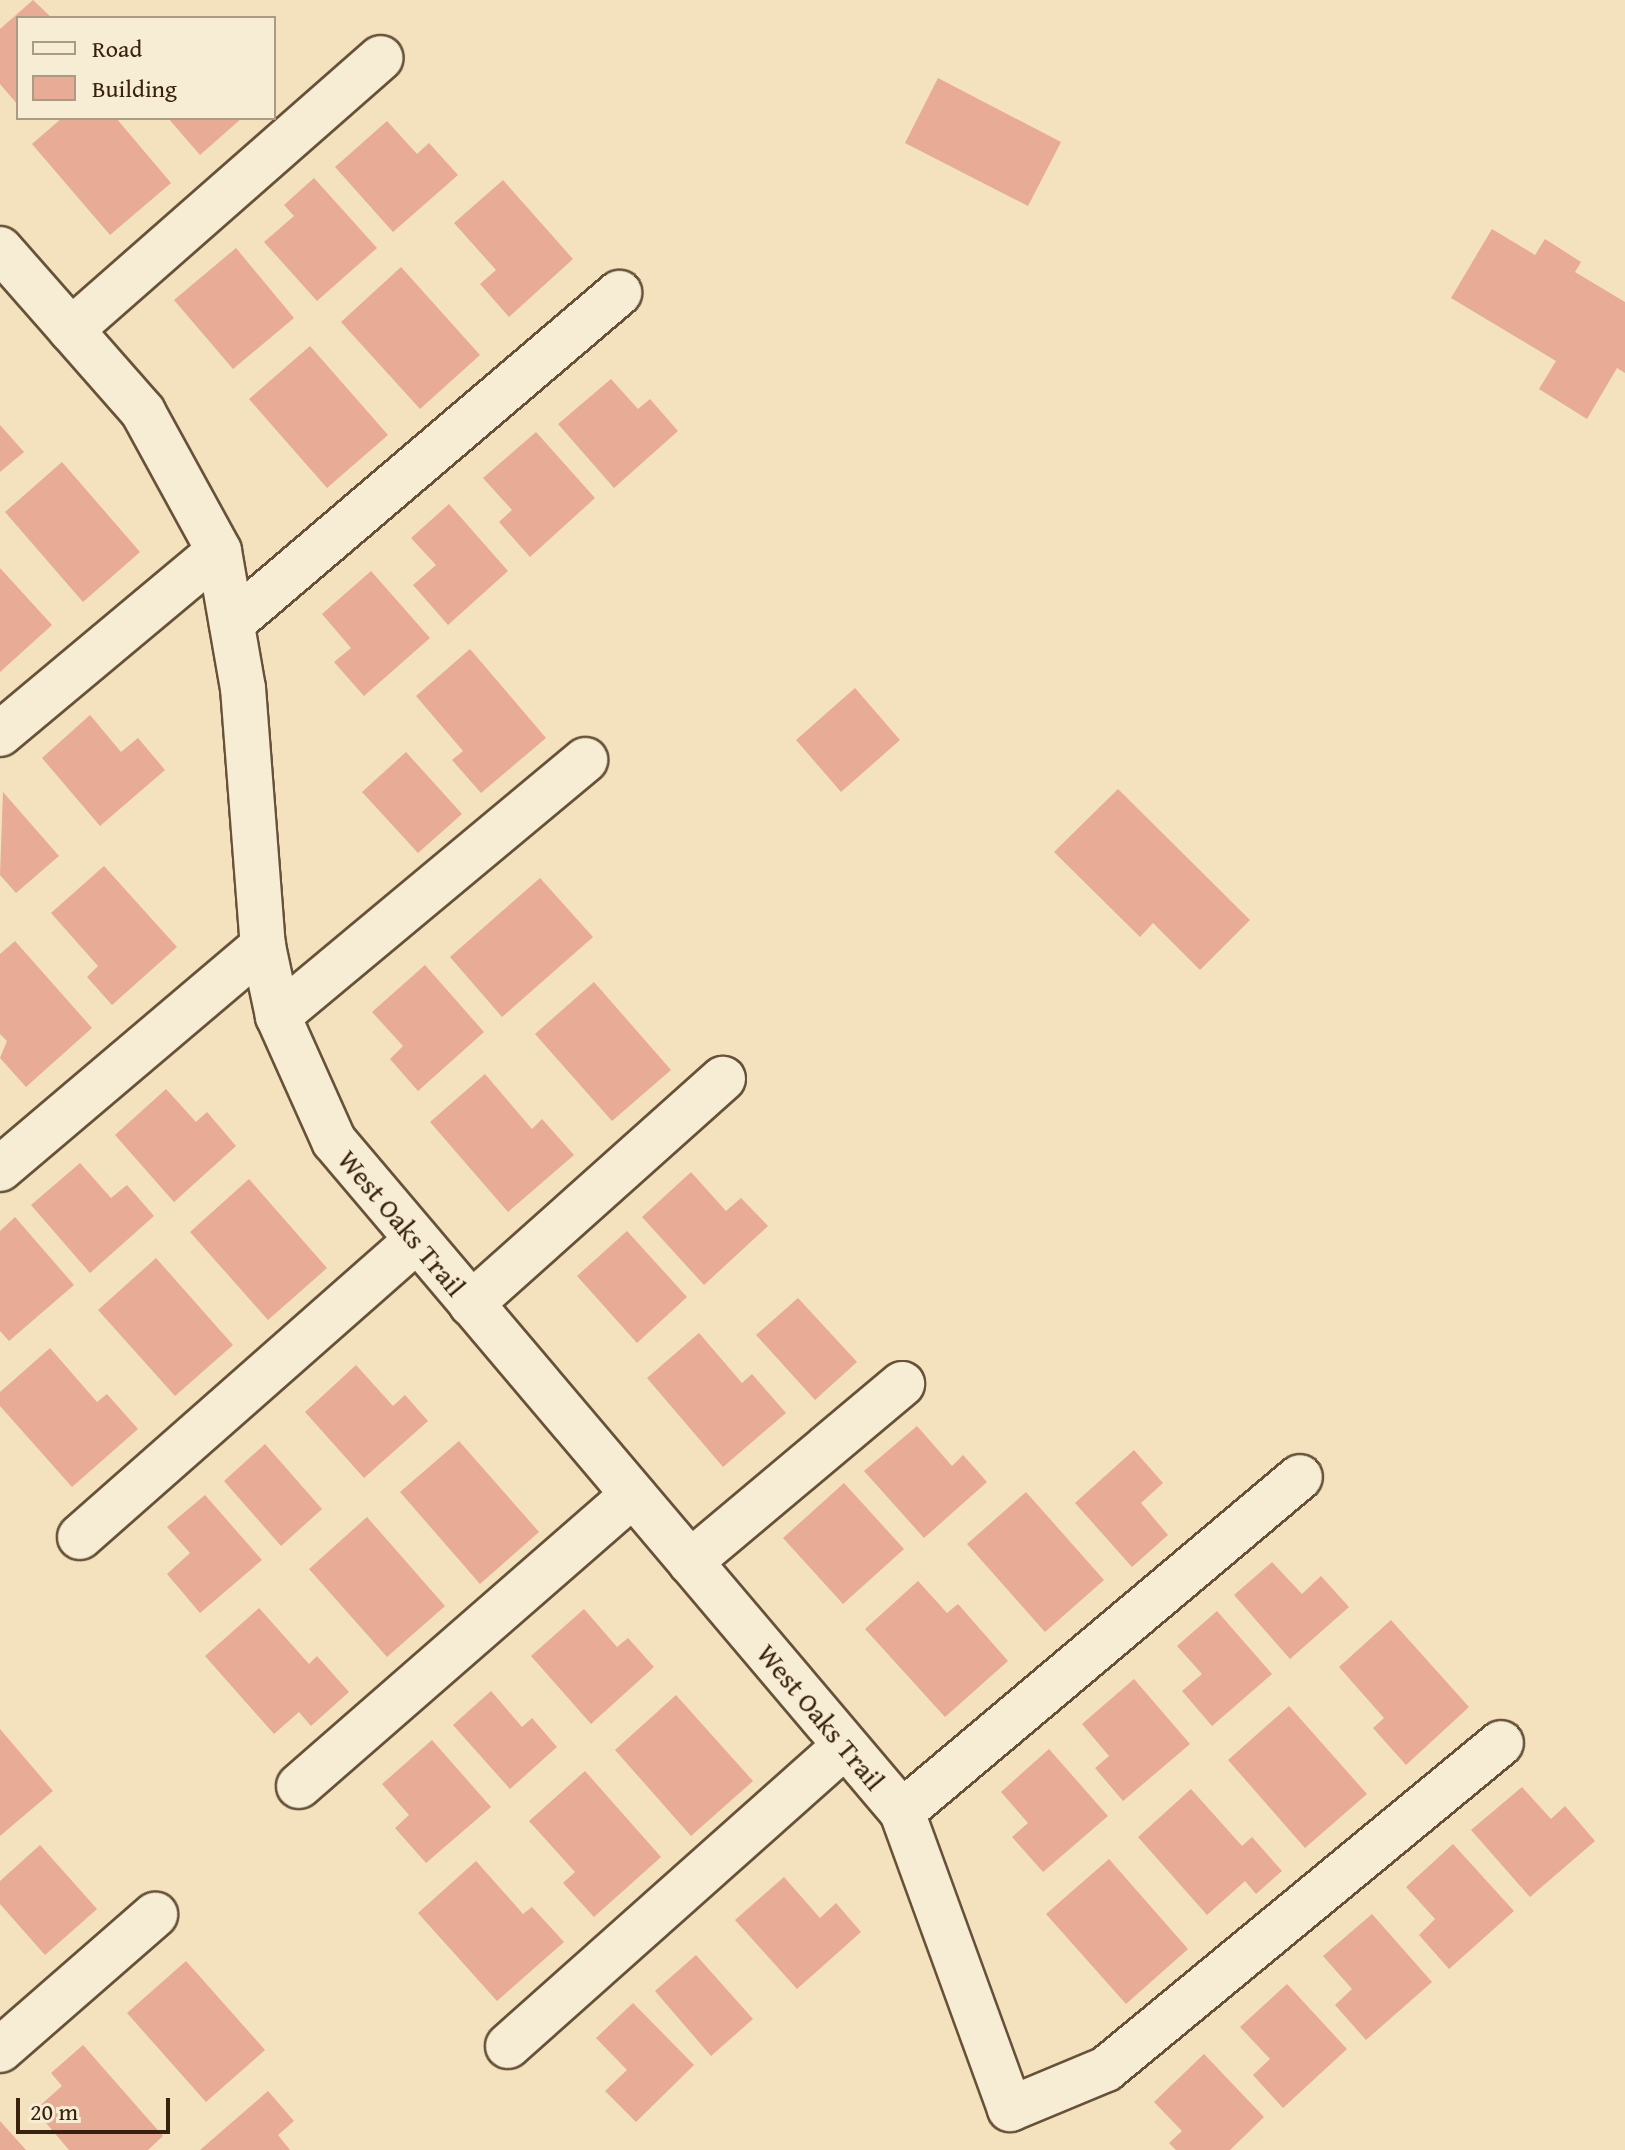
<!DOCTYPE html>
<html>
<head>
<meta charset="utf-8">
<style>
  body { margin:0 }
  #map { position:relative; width:1625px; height:2150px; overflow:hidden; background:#f3e2bd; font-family:"Gentium Book Plus",serif }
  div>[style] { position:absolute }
  .building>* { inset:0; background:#e8ab96 }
  .roads { filter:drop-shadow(2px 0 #675239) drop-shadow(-2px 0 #675239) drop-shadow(0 2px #675239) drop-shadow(0 -2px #675239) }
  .minor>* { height:44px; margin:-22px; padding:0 22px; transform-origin:22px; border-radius:22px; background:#f7ecd4 }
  span { translate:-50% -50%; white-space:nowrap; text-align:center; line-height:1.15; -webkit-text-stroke:8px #f7ecd4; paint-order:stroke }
  .street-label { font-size:28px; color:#38220d }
  .legend { position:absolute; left:16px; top:16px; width:260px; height:104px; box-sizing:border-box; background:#f7ecd4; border:2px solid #ab9b84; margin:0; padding:10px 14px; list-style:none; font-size:24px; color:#38220d }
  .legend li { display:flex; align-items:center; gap:16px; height:40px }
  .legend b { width:40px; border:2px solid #ab9b84 }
  .scale { position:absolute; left:16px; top:2098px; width:154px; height:36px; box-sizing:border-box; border:4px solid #38220d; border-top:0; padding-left:10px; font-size:24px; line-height:28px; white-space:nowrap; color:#38220d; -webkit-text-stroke:6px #f7ecd4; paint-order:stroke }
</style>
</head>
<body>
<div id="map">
  <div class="building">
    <i style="clip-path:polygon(33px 0,52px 18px,18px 18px,18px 105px,0 84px,0 29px)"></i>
    <i style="clip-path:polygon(938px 78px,1061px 142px,1028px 206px,905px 143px)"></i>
    <i style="clip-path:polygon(62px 118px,116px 118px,171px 183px,110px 235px,32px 144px)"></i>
    <i style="clip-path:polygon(168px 118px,242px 118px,200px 155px)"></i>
    <i style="clip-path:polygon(387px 121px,417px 154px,429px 143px,458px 175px,393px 232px,335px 167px)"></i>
    <i style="clip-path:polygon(314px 178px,377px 248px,317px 301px,264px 242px,294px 216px,284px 205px)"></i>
    <i style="clip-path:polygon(503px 180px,573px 259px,509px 317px,480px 284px,496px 270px,454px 223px)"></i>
    <i style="clip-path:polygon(1492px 229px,1535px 255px,1545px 239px,1581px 262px,1575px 272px,1625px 302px,1625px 373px,1617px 368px,1587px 419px,1539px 389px,1556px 361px,1451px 298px)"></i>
    <i style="clip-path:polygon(236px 248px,294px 318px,233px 369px,174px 300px)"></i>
    <i style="clip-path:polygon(401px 267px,480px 355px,420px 409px,341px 322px)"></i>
    <i style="clip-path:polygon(310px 346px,388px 435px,327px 488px,249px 399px)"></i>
    <i style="clip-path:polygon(611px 379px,638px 409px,650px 399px,678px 431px,614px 488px,558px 424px)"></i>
    <i style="clip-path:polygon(0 425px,24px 452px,0 472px)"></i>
    <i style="clip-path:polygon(536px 432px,595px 498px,530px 557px,499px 522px,512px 510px,483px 478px)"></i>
    <i style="clip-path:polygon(62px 462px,140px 552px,83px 602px,5px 512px)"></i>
    <i style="clip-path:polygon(449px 504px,508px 571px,448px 625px,413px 585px,436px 565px,411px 538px)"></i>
    <i style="clip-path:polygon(0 568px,52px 625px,0 672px)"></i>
    <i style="clip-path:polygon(371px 571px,430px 638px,364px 696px,334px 662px,351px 648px,322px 614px)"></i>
    <i style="clip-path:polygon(470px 649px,546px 738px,481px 793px,452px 760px,463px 751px,416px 696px)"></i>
    <i style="clip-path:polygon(855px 688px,900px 740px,841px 792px,796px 740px)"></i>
    <i style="clip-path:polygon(90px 715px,121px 752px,138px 738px,165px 770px,100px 826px,42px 758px)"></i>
    <i style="clip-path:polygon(406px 752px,462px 814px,418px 853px,362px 792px)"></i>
    <i style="clip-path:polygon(1118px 789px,1250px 920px,1200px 970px,1153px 923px,1140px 937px,1054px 852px)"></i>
    <i style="clip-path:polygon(3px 792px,59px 856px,16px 893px,0 875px)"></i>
    <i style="clip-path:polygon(104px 866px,177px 947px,112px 1005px,87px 977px,98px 966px,51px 913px)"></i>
    <i style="clip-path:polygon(540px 878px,593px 937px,502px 1017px,450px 957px)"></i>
    <i style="clip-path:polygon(15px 941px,92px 1028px,26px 1087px,0 1058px,7px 1041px,0 1034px,0 954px)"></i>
    <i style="clip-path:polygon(425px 965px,484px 1032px,418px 1091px,390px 1059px,403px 1046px,372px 1012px)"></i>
    <i style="clip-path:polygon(594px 982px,671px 1070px,612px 1121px,535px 1034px)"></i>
    <i style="clip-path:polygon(485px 1074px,532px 1129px,542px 1119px,574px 1155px,508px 1212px,430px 1122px)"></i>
    <i style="clip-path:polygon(166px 1089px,196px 1122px,207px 1112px,236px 1146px,174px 1202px,115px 1135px)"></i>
    <i style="clip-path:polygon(80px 1163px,111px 1198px,127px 1185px,154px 1216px,90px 1273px,31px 1205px)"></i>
    <i style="clip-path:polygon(691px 1172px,726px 1211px,741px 1198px,768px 1226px,704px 1285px,642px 1217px)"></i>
    <i style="clip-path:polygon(249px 1179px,327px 1268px,268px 1320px,190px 1232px)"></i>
    <i style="clip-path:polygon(15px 1217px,74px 1285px,9px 1341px,0 1331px,0 1231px)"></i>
    <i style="clip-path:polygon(627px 1231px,687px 1297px,637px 1343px,577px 1276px)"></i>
    <i style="clip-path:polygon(156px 1258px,233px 1345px,175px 1396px,98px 1310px)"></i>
    <i style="clip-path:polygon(798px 1298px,857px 1362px,815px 1400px,756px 1335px)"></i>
    <i style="clip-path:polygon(699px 1333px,742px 1383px,752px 1374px,786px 1413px,723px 1467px,647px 1378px)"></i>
    <i style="clip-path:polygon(50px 1348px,97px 1402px,107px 1394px,138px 1429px,72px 1487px,0 1406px,0 1392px)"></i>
    <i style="clip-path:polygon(356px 1365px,393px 1406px,405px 1395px,428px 1421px,364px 1478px,305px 1412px)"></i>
    <i style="clip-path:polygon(917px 1426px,952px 1466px,963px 1455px,987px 1482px,924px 1538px,864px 1471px)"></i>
    <i style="clip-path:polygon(459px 1441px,539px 1532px,480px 1584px,400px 1492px)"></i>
    <i style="clip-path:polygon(265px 1444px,322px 1509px,281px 1546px,224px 1481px)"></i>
    <i style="clip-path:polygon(1134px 1450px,1163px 1483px,1141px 1503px,1168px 1535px,1132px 1567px,1075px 1503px)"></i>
    <i style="clip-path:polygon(844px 1483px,904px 1549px,843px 1604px,783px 1538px)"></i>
    <i style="clip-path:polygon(1026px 1492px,1104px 1580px,1045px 1632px,967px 1544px)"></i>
    <i style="clip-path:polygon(205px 1495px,262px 1560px,200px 1613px,167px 1574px,190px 1553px,167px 1527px)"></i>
    <i style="clip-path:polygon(367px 1517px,445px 1606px,387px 1657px,309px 1569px)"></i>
    <i style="clip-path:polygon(1272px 1562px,1302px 1594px,1321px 1576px,1349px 1607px,1290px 1659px,1234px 1595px)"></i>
    <i style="clip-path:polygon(918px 1581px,947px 1613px,958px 1604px,1008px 1661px,945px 1717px,865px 1629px)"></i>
    <i style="clip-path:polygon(259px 1608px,309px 1664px,317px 1656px,349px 1692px,311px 1726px,299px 1712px,274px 1734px,205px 1656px)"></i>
    <i style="clip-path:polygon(584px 1609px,617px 1647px,628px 1638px,654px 1667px,591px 1724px,531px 1656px)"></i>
    <i style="clip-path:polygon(1217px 1611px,1272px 1674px,1212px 1726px,1182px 1691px,1202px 1674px,1177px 1646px)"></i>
    <i style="clip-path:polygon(1391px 1620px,1469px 1707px,1406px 1765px,1373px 1728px,1384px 1718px,1339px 1667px)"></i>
    <i style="clip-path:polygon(1134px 1679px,1190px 1744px,1123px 1801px,1095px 1768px,1109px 1756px,1082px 1724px)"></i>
    <i style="clip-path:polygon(491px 1691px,522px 1727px,532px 1718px,557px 1747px,510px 1789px,453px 1725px)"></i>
    <i style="clip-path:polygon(676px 1695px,753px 1781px,691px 1836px,615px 1750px)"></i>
    <i style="clip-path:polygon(1289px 1706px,1367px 1794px,1305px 1848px,1228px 1760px)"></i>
    <i style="clip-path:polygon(0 1729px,53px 1791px,0 1836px)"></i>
    <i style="clip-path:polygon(432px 1740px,491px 1807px,426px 1863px,395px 1828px,409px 1815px,382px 1784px)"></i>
    <i style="clip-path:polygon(1049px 1749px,1108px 1816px,1043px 1872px,1012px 1837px,1028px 1823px,1001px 1792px)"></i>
    <i style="clip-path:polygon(585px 1771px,661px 1857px,594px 1917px,563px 1883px,575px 1872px,529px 1821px)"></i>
    <i style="clip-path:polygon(1522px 1787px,1551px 1819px,1565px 1806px,1595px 1841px,1530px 1897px,1471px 1830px)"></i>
    <i style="clip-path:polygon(1191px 1789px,1242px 1846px,1252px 1837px,1282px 1871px,1256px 1894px,1245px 1881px,1207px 1915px,1138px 1837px)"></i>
    <i style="clip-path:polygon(1453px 1844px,1514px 1911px,1449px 1969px,1419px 1935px,1435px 1919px,1406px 1887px)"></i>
    <i style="clip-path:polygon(40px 1845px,97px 1909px,45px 1955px,0 1904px,0 1881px)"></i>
    <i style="clip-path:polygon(1109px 1859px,1188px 1949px,1126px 2004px,1046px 1914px)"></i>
    <i style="clip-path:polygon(476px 1861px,523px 1914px,532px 1907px,564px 1942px,497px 2001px,418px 1913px)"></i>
    <i style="clip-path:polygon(784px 1877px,820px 1918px,836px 1903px,861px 1932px,797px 1989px,735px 1920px)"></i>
    <i style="clip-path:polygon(1372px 1914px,1432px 1982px,1366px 2040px,1335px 2005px,1352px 1989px,1323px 1956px)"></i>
    <i style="clip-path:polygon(696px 1955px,753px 2019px,711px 2056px,655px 1991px)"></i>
    <i style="clip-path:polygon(186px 1961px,265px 2050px,206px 2102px,127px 2013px)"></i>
    <i style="clip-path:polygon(1287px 1984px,1347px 2049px,1283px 2108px,1253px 2075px,1270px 2059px,1240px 2027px)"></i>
    <i style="clip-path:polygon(633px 2003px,694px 2065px,636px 2122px,605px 2091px,627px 2070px,596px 2038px)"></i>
    <i style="clip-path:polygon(83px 2045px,163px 2136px,148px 2150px,69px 2150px,35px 2110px,62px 2086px,51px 2073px)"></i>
    <i style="clip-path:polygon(1204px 2054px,1264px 2117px,1230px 2150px,1176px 2150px,1169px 2143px,1182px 2131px,1154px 2102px)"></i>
    <i style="clip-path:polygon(268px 2091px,294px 2121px,278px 2135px,290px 2150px,200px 2150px)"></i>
    <i style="clip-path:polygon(0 2121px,26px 2150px,0 2150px)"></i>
  </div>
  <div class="roads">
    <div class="minor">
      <i style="left:0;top:249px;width:217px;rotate:48.7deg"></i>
      <i style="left:143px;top:412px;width:158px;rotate:61.3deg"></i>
      <i style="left:219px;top:551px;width:139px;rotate:80.1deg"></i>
      <i style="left:243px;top:688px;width:259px;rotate:85.6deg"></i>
      <i style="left:263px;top:946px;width:72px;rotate:77.9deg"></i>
      <i style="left:278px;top:1016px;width:137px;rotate:65.9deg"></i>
      <i style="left:334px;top:1141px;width:879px;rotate:49.75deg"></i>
      <i style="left:902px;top:1812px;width:316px;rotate:70deg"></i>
      <i style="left:1010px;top:2109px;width:104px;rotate:-22.6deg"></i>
      <i style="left:1106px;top:2069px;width:512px;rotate:-39.53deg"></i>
      <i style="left:71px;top:330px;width:412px;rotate:-41.3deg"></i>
      <i style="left:232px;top:623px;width:509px;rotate:-40.45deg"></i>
      <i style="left:0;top:734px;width:285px;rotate:-39.9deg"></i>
      <i style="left:278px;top:1016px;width:400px;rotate:-39.8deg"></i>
      <i style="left:0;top:1169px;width:345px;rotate:-40.3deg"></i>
      <i style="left:471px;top:1304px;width:338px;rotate:-41.8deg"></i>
      <i style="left:80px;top:1537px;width:449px;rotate:-41.4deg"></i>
      <i style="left:690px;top:1562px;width:277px;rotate:-40deg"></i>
      <i style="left:299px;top:1786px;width:443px;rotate:-41.1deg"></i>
      <i style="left:902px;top:1812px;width:520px;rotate:-40.09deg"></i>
      <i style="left:508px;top:2046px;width:451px;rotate:-41.7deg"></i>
      <i style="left:0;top:2050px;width:206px;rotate:-41.1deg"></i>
    </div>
  </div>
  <div class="street-label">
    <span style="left:402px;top:1223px;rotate:50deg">West Oaks Trail</span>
    <span style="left:821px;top:1717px;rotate:50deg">West Oaks Trail</span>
  </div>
  <ul class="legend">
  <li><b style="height:10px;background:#f7ecd4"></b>Road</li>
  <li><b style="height:22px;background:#e8ab96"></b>Building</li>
  </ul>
  <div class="scale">20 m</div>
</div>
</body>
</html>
